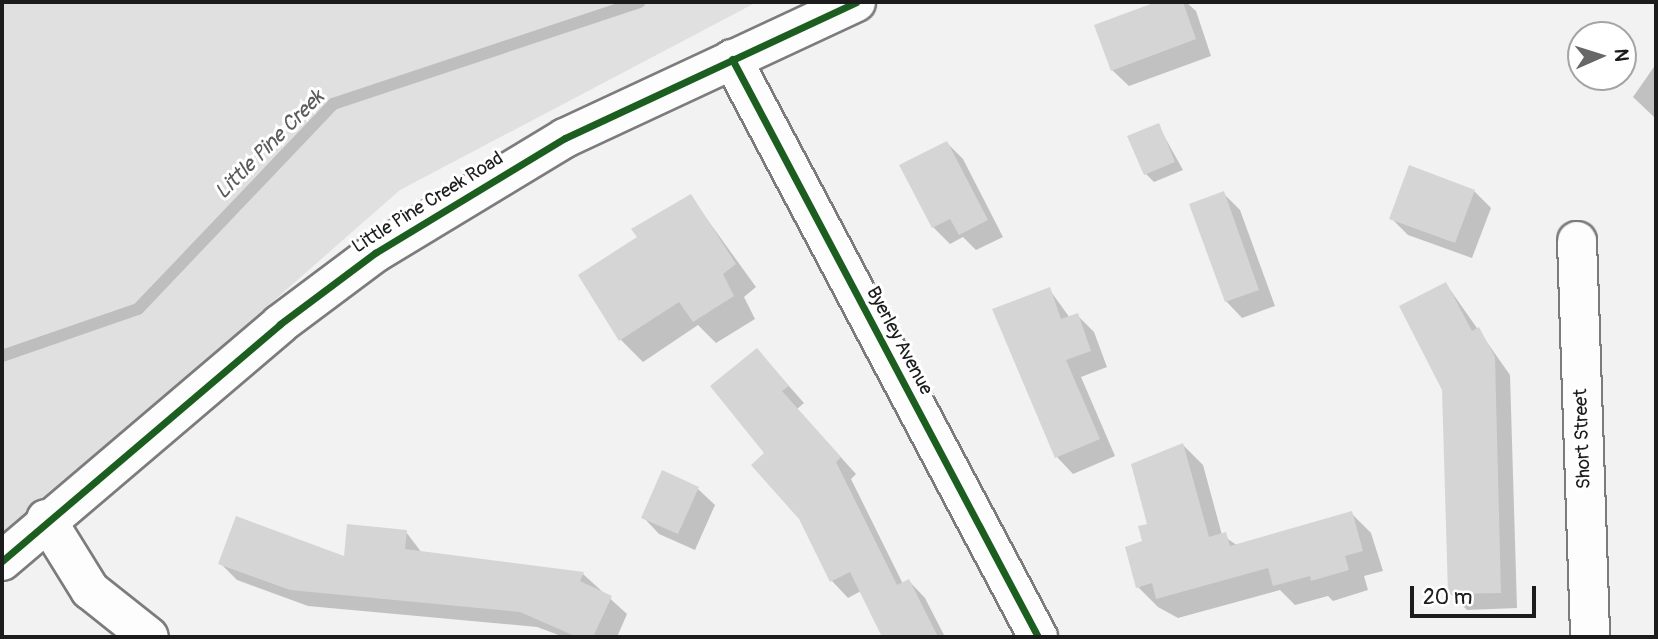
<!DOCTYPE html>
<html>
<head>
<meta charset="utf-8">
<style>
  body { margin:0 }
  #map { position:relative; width:1658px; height:639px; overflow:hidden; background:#f2f2f2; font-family:Pangolin,sans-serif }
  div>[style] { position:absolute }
  .green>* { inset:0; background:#e0e0e0 }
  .shadow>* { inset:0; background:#0003 }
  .stream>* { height:12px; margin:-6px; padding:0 6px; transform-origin:6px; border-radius:6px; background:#bebebe }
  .building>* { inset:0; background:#d5d5d5 }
  .roads { filter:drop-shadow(2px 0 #7c7c7c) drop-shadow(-2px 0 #7c7c7c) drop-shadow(0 2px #7c7c7c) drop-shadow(0 -2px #7c7c7c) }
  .minor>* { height:38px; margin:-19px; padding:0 19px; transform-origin:19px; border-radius:19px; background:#fdfdfd }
  .tertiary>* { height:38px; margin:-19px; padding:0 19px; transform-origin:19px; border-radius:19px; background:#fdfdfd }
  .cycleway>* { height:7px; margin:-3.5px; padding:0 3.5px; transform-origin:3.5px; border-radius:3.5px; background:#1b5e20 }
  span { translate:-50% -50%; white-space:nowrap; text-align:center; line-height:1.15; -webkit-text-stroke:6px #fff; paint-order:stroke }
  .street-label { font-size:19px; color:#1c1c1c }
  .water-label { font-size:21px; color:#5b5b5b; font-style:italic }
  .frame { position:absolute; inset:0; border:4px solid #1c1c1c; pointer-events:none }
  .north { position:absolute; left:1567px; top:21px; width:70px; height:70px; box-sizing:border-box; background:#fff; border:2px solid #a4a4a4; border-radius:50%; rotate:87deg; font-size:19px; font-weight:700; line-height:28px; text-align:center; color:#1c1c1c }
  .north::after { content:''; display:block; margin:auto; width:24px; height:32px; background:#676767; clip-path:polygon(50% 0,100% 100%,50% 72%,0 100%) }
  .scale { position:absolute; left:1410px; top:586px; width:126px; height:32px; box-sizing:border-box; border:4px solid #1c1c1c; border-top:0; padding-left:9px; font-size:21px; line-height:24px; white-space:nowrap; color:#1c1c1c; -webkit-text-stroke:5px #fff; paint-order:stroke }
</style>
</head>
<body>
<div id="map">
  <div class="green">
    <i style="clip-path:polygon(2px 2px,757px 2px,400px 190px,2px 539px)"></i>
  </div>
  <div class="shadow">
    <i style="clip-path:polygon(1161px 2px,1186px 2px,1196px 11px,1211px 56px,1129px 86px,1112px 70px,1096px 26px)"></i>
    <i style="clip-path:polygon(1656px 64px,1656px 119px,1633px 97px)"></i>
    <i style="clip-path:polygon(1158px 125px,1183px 170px,1154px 182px,1146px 174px)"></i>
    <i style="clip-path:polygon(947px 143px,963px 159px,1003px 237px,976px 250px,963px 237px,950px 244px,933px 227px,902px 166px)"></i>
    <i style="clip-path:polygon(1474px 191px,1491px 208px,1472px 258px,1408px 235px,1391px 218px)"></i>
    <i style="clip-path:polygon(1223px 193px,1240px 210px,1275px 306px,1242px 318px,1226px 301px)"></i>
    <i style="clip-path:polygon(691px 197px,756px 287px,744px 297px,755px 319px,716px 343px,698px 325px,643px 362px,621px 340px,639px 238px)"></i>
    <i style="clip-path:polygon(1446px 284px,1510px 375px,1517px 608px,1467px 610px,1450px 593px)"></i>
    <i style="clip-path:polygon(1049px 289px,1070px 318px,1077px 315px,1094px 332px,1107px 367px,1081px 377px,1115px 456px,1073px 474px,1057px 457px,994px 310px)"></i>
    <i style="clip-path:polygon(757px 350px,804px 403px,797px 409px,856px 474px,851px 479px,903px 584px,909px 581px,925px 598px,945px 637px,884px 637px,861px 591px,848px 598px,832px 581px,766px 453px)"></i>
    <i style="clip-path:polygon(1183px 445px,1203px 465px,1222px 535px,1238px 546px,1351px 513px,1371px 533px,1383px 571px,1364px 576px,1368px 590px,1333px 601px,1328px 596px,1295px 605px,1280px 590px,1178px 618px,1158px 607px,1138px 587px,1145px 543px)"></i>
    <i style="clip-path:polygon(698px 489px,715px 505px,695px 550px,659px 534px,643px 517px)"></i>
    <i style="clip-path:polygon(406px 532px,422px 553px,583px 574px,627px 614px,617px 637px,564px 637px,537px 627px,308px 606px,237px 580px,220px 563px,345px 558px)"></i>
  </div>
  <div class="stream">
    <i style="left:2px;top:356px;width:144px;rotate:-19.1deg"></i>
    <i style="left:138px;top:309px;width:283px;rotate:-46.4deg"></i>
    <i style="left:333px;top:104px;width:323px;rotate:-18.4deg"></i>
  </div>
  <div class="building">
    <i style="clip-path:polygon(1156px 2px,1183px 2px,1196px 39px,1111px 71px,1094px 25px)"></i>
    <i style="clip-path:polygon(1159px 123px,1175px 162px,1144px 175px,1127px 136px)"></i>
    <i style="clip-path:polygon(947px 141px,988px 220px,959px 235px,950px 219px,932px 228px,899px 165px)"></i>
    <i style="clip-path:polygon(1409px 165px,1475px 190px,1455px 243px,1389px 219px)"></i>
    <i style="clip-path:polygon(1224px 191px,1259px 290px,1225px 302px,1189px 204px)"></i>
    <i style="clip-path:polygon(691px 194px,736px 264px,723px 274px,734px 296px,693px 322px,679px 302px,619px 341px,578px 275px,637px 237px,631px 229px)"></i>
    <i style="clip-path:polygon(1446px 282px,1472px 331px,1479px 327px,1495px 357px,1501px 593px,1448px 594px,1442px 390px,1399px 306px)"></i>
    <i style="clip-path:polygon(1050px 287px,1061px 319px,1078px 313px,1091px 351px,1066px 360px,1100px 439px,1055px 458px,992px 309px)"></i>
    <i style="clip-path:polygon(757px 348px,789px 386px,782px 391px,841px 457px,836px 462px,897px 585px,909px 579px,938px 637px,882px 637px,850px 572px,830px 582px,799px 519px,751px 465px,764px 453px,710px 386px)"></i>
    <i style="clip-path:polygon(1183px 443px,1209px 537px,1226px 532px,1230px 546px,1352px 511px,1363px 551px,1345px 556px,1349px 570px,1311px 581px,1310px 576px,1273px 586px,1268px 568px,1156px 599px,1152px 583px,1136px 588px,1125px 547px,1142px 541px,1138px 526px,1147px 524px,1131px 464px)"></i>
    <i style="clip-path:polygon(662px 470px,699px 487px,678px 534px,641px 518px)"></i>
    <i style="clip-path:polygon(236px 516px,344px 556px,347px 524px,407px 530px,405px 549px,584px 572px,580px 581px,612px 596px,593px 637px,577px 637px,520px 612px,290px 590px,218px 564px)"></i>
  </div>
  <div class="roads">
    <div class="minor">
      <i style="left:732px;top:59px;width:654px;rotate:62.1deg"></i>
      <i style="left:1577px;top:241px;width:396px;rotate:88.1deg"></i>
      <i style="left:46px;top:519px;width:84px;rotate:58.2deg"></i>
      <i style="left:90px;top:590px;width:75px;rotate:38.5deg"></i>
    </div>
    <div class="tertiary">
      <i style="left:2px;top:561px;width:365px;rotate:-40.4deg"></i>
      <i style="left:280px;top:324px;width:119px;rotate:-36.8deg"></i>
      <i style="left:375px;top:253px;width:222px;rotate:-31.2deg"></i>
      <i style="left:565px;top:138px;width:321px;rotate:-25deg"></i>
    </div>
  </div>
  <div class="cycleway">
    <i style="left:732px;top:59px;width:654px;rotate:62.1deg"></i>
    <i style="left:2px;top:561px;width:365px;rotate:-40.4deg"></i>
    <i style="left:280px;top:324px;width:119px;rotate:-36.8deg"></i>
    <i style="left:375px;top:253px;width:222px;rotate:-31.2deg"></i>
    <i style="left:565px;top:138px;width:321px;rotate:-25deg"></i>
  </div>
  <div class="street-label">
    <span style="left:428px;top:203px;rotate:-32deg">Little Pine Creek Road</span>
    <span style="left:899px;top:341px;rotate:62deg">Byerley Avenue</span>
    <span style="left:1583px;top:439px;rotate:-92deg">Short Street</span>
  </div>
  <div class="water-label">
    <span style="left:270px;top:145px;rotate:-45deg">Little Pine Creek</span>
  </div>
  <div class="frame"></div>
  <div class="north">N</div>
  <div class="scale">20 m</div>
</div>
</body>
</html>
